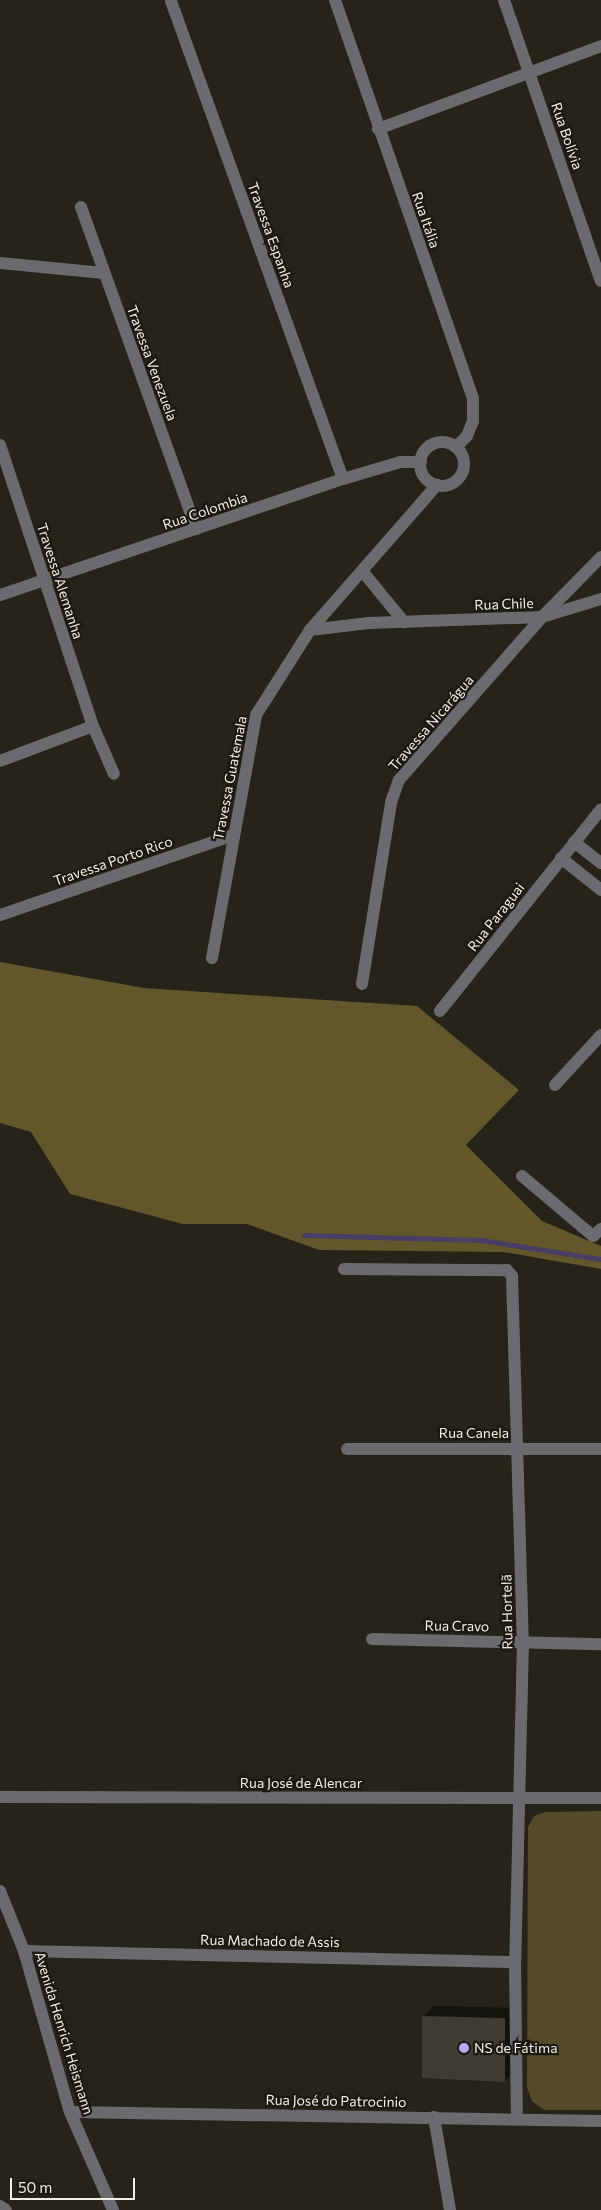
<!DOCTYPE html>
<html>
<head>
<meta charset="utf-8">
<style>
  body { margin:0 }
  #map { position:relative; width:601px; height:2210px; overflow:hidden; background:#262319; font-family:Commissioner,sans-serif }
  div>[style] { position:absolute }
  .green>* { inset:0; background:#554b2a }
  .forest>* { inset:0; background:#63562b }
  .shadow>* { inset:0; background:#0007 }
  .stream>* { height:5px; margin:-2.5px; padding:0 2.5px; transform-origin:2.5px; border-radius:2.5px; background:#483e63 }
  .building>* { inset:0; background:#3f3c31 }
  .street>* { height:12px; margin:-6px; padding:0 6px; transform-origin:6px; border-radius:6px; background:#6b6a6f }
  .street>.ring { margin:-6px; padding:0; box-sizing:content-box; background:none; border:12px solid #6b6a6f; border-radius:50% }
  .dots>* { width:14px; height:14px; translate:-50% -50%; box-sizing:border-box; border:2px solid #1c1910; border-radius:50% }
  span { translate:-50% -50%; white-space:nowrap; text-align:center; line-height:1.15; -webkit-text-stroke:4.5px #1c1910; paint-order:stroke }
  .street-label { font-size:14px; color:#f0eee8 }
  .poi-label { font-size:14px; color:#f0eee8 }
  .left { translate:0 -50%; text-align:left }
  .scale { position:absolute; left:10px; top:2178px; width:125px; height:22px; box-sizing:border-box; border:2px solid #f0eee8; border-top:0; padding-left:6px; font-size:15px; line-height:18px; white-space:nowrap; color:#f0eee8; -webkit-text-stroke:4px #1c1910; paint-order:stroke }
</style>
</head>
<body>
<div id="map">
  <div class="green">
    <i style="clip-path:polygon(601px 1811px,601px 2110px,544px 2110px,532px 2101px,527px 2087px,528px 1827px,534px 1816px,546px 1812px)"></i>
  </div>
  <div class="forest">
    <i style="clip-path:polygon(0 962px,144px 988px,417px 1006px,519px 1090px,466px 1145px,542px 1221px,601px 1246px,601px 1269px,503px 1252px,319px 1250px,247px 1224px,183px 1224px,70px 1194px,31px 1132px,0 1123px)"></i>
  </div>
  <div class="shadow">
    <i style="clip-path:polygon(434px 2006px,516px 2008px,516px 2070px,505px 2081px,424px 2016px)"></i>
  </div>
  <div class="stream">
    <i style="left:304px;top:1235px;width:177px;rotate:1.6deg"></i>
    <i style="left:481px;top:1240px;width:121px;rotate:9deg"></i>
  </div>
  <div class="building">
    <i style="clip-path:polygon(422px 2016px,505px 2018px,505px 2082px,422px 2078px)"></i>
  </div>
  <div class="street">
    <i style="left:335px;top:0;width:422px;rotate:70.9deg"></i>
    <i style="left:473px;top:399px;width:22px;rotate:90deg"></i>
    <i style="left:473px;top:421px;width:16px;rotate:112deg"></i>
    <i style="left:467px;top:436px;width:16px;rotate:135deg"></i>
    <i style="left:504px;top:0;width:297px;rotate:71deg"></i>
    <i style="left:171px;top:1px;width:508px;rotate:70.21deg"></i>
    <i style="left:378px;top:129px;width:238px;rotate:-20.4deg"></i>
    <i style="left:81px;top:207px;width:342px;rotate:70.3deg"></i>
    <i style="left:0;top:263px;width:104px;rotate:5.5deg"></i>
    <i class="ring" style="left:420px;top:442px;width:32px;height:32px"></i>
    <i style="left:0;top:445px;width:296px;rotate:71.7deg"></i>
    <i style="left:93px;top:726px;width:52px;rotate:66.4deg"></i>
    <i style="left:363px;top:572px;width:65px;rotate:50.6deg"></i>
    <i style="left:0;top:595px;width:362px;rotate:-18.7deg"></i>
    <i style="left:343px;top:479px;width:59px;rotate:-16.6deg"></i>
    <i style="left:400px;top:462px;width:21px"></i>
    <i style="left:310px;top:630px;width:59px;rotate:-6.8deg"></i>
    <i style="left:369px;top:623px;width:173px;rotate:-2deg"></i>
    <i style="left:542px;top:617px;width:62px;rotate:-17deg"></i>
    <i style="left:0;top:761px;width:99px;rotate:-20.6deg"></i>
    <i style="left:574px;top:842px;width:34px;rotate:38deg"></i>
    <i style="left:561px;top:858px;width:51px;rotate:38.7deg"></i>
    <i style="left:0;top:915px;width:247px;rotate:-18.9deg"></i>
    <i style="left:212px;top:958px;width:247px;rotate:-79.7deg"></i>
    <i style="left:256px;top:715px;width:101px;rotate:-57.6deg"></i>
    <i style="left:310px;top:630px;width:193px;rotate:-48.8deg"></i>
    <i style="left:362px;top:984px;width:184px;rotate:-80.9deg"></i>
    <i style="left:391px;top:802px;width:23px;rotate:-70deg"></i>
    <i style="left:399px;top:780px;width:217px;rotate:-48.7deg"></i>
    <i style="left:542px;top:617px;width:84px;rotate:-45.5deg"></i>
    <i style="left:440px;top:1011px;width:258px;rotate:-51.4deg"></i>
    <i style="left:555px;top:1085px;width:68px;rotate:-47.4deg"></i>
    <i style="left:522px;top:1176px;width:93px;rotate:40.2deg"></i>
    <i style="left:593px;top:1236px;width:11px;rotate:-41deg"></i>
    <i style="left:344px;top:1269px;width:163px;rotate:0.4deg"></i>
    <i style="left:507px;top:1270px;width:8px;rotate:50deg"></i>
    <i style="left:512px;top:1276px;width:367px;rotate:88.3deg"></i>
    <i style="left:523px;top:1643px;width:319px;rotate:91.4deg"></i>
    <i style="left:515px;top:1962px;width:157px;rotate:89.3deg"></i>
    <i style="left:347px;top:1449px;width:254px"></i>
    <i style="left:372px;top:1639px;width:229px;rotate:1.3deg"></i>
    <i style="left:0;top:1797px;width:601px;rotate:0.1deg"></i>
    <i style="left:0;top:1891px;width:65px;rotate:68.2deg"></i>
    <i style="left:24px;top:1951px;width:167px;rotate:74.1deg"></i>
    <i style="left:70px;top:2112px;width:107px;rotate:66.3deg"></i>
    <i style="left:24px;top:1951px;width:491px;rotate:1.3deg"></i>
    <i style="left:70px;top:2112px;width:531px;rotate:0.97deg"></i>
    <i style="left:434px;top:2117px;width:94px;rotate:80.2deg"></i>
    <i style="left:0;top:2206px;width:7px;rotate:34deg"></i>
  </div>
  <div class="dots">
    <i style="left:464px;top:2048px;background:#bca9f5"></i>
  </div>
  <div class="street-label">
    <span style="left:567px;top:136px;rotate:71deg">Rua Bolívia</span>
    <span style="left:426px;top:220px;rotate:71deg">Rua Itália</span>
    <span style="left:271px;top:235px;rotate:70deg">Travessa Espanha</span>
    <span style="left:152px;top:363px;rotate:70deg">Travessa Venezuela</span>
    <span style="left:205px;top:511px;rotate:-19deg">Rua Colombia</span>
    <span style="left:60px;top:581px;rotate:72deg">Travessa Alemanha</span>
    <span style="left:504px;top:604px;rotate:-2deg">Rua Chile</span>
    <span style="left:431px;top:723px;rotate:-49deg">Travessa Nicarágua</span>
    <span style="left:230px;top:778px;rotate:-79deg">Travessa Guatemala</span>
    <span style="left:113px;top:861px;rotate:-19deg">Travessa Porto Rico</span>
    <span style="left:496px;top:917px;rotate:-52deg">Rua Paraguai</span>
    <span style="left:474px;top:1433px">Rua Canela</span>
    <span style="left:507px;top:1612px;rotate:-91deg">Rua Hortelã</span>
    <span style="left:457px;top:1626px;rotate:1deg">Rua Cravo</span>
    <span style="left:301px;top:1783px">Rua José de Alencar</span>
    <span style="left:270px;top:1941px;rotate:1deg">Rua Machado de Assis</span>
    <span style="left:64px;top:2033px;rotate:73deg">Avenida Henrich Heismann</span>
    <span style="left:336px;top:2101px;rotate:1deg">Rua José do Patrocinio</span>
  </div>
  <div class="poi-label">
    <span class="left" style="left:474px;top:2048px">NS de Fátima</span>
  </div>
  <div class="scale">50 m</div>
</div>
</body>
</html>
